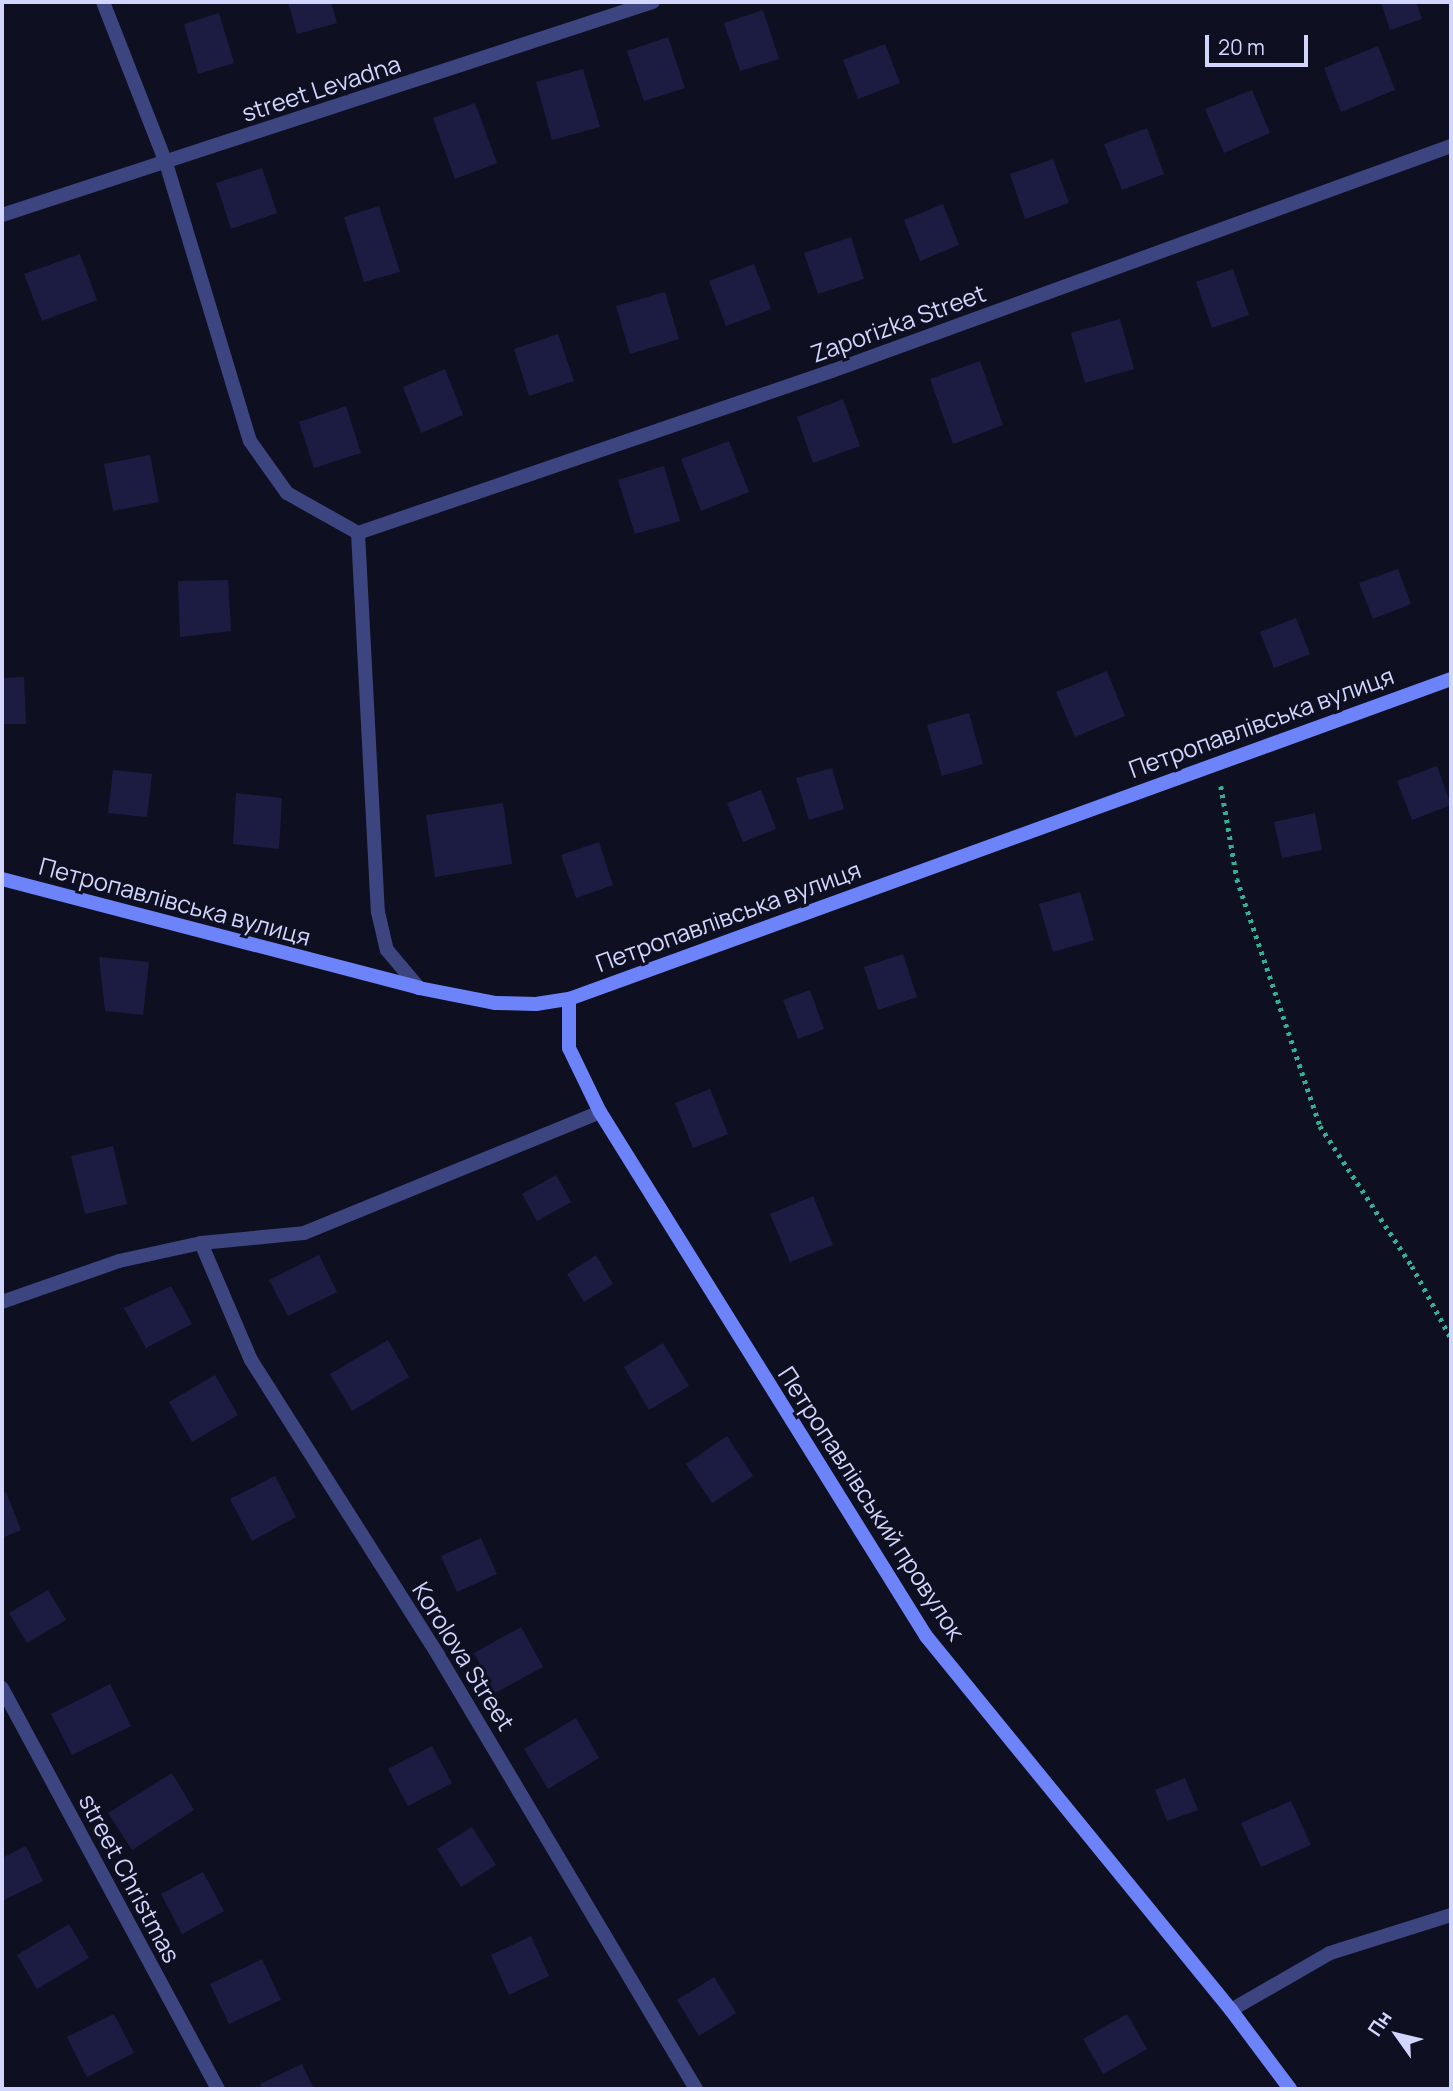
<!DOCTYPE html>
<html>
<head>
<meta charset="utf-8">
<style>
  body { margin:0 }
  #map { position:relative; width:1453px; height:2091px; overflow:hidden; background:#0f0f22; font-family:Manrope,sans-serif }
  div>[style] { position:absolute }
  .building>* { inset:0; background:#1c1c42 }
  .path>* { height:4.5px; margin-top:-2.25px; transform-origin:0; background:repeating-linear-gradient(90deg,#34af91 0 3.5px,transparent 0 8.5px) }
  .lane>* { height:14px; margin:-7px; padding:0 7px; transform-origin:7px; border-radius:7px; background:#3c457f }
  .street>* { height:14px; margin:-7px; padding:0 7px; transform-origin:7px; border-radius:7px; background:#3c457f }
  .secondary>* { height:14px; margin:-7px; padding:0 7px; transform-origin:7px; border-radius:7px; background:#6d83f9 }
  span { translate:-50% -50%; white-space:nowrap; text-align:center; line-height:1.15; -webkit-text-stroke:6px #0f0f22; paint-order:stroke }
  .street-label { font-size:24px; color:#d2d5fd }
  .frame { position:absolute; inset:0; border:4px solid #d2d5fd; pointer-events:none }
  .north { position:absolute; left:1362px; top:2000px; width:70px; height:70px; -webkit-text-stroke:5px #0f0f22; paint-order:stroke; rotate:304deg; font-size:19px; font-weight:700; line-height:28px; text-align:center; color:#d2d5fd }
  .north::after { content:''; display:block; margin:auto; width:24px; height:32px; background:#d2d5fd; clip-path:polygon(50% 0,100% 100%,50% 72%,0 100%) }
  .scale { position:absolute; left:1205px; top:35px; width:103px; height:32px; box-sizing:border-box; border:4px solid #d2d5fd; border-top:0; padding-left:9px; font-size:21px; line-height:24px; white-space:nowrap; color:#d2d5fd; -webkit-text-stroke:5px #0f0f22; paint-order:stroke }
</style>
</head>
<body>
<div id="map">
  <div class="building">
    <i style="clip-path:polygon(288px 2px,331px 2px,337px 23px,297px 34px)"></i>
    <i style="clip-path:polygon(1381px 2px,1416px 2px,1422px 19px,1390px 30px)"></i>
    <i style="clip-path:polygon(763px 10px,779px 59px,740px 71px,724px 23px)"></i>
    <i style="clip-path:polygon(219px 13px,234px 63px,198px 74px,184px 24px)"></i>
    <i style="clip-path:polygon(668px 37px,685px 88px,644px 101px,627px 51px)"></i>
    <i style="clip-path:polygon(885px 44px,900px 83px,858px 99px,843px 60px)"></i>
    <i style="clip-path:polygon(1378px 46px,1395px 90px,1341px 112px,1324px 68px)"></i>
    <i style="clip-path:polygon(583px 69px,600px 127px,552px 140px,536px 82px)"></i>
    <i style="clip-path:polygon(1252px 90px,1270px 133px,1224px 153px,1205px 109px)"></i>
    <i style="clip-path:polygon(475px 103px,497px 163px,455px 179px,433px 118px)"></i>
    <i style="clip-path:polygon(1147px 128px,1164px 174px,1122px 190px,1104px 144px)"></i>
    <i style="clip-path:polygon(1053px 159px,1069px 203px,1025px 219px,1010px 174px)"></i>
    <i style="clip-path:polygon(262px 168px,277px 213px,231px 229px,216px 183px)"></i>
    <i style="clip-path:polygon(943px 204px,959px 245px,920px 261px,904px 220px)"></i>
    <i style="clip-path:polygon(379px 206px,400px 272px,364px 282px,344px 217px)"></i>
    <i style="clip-path:polygon(851px 237px,864px 279px,818px 294px,804px 253px)"></i>
    <i style="clip-path:polygon(80px 254px,97px 300px,42px 321px,24px 274px)"></i>
    <i style="clip-path:polygon(754px 264px,771px 309px,726px 326px,709px 281px)"></i>
    <i style="clip-path:polygon(1233px 269px,1249px 315px,1212px 328px,1196px 282px)"></i>
    <i style="clip-path:polygon(665px 292px,679px 339px,630px 354px,616px 306px)"></i>
    <i style="clip-path:polygon(1120px 319px,1134px 369px,1085px 383px,1071px 333px)"></i>
    <i style="clip-path:polygon(558px 334px,574px 381px,529px 396px,514px 349px)"></i>
    <i style="clip-path:polygon(980px 361px,1003px 425px,953px 444px,930px 379px)"></i>
    <i style="clip-path:polygon(445px 369px,463px 415px,421px 433px,403px 387px)"></i>
    <i style="clip-path:polygon(843px 399px,860px 446px,813px 463px,797px 417px)"></i>
    <i style="clip-path:polygon(346px 406px,361px 453px,314px 468px,299px 422px)"></i>
    <i style="clip-path:polygon(729px 441px,749px 492px,701px 511px,681px 459px)"></i>
    <i style="clip-path:polygon(150px 455px,159px 502px,113px 511px,104px 464px)"></i>
    <i style="clip-path:polygon(664px 466px,680px 521px,635px 534px,618px 480px)"></i>
    <i style="clip-path:polygon(1398px 569px,1411px 604px,1373px 619px,1359px 583px)"></i>
    <i style="clip-path:polygon(228px 580px,231px 631px,180px 637px,178px 581px)"></i>
    <i style="clip-path:polygon(1296px 618px,1310px 654px,1274px 668px,1260px 632px)"></i>
    <i style="clip-path:polygon(1107px 671px,1125px 716px,1075px 737px,1056px 692px)"></i>
    <i style="clip-path:polygon(24px 677px,26px 724px,2px 724px,2px 678px)"></i>
    <i style="clip-path:polygon(969px 713px,983px 764px,942px 776px,927px 725px)"></i>
    <i style="clip-path:polygon(1437px 766px,1451px 805px,1412px 820px,1397px 781px)"></i>
    <i style="clip-path:polygon(832px 768px,844px 809px,809px 820px,796px 778px)"></i>
    <i style="clip-path:polygon(113px 770px,152px 774px,147px 817px,108px 813px)"></i>
    <i style="clip-path:polygon(761px 790px,776px 829px,743px 842px,727px 803px)"></i>
    <i style="clip-path:polygon(236px 793px,282px 798px,279px 849px,233px 844px)"></i>
    <i style="clip-path:polygon(503px 803px,512px 864px,435px 877px,426px 815px)"></i>
    <i style="clip-path:polygon(1315px 813px,1322px 850px,1282px 858px,1274px 822px)"></i>
    <i style="clip-path:polygon(599px 842px,613px 885px,576px 898px,561px 855px)"></i>
    <i style="clip-path:polygon(1080px 892px,1094px 940px,1053px 952px,1039px 904px)"></i>
    <i style="clip-path:polygon(903px 954px,917px 997px,878px 1010px,864px 967px)"></i>
    <i style="clip-path:polygon(99px 957px,149px 962px,143px 1015px,105px 1011px)"></i>
    <i style="clip-path:polygon(810px 990px,824px 1029px,798px 1039px,783px 1000px)"></i>
    <i style="clip-path:polygon(710px 1089px,728px 1134px,693px 1148px,675px 1103px)"></i>
    <i style="clip-path:polygon(113px 1146px,127px 1204px,85px 1214px,71px 1156px)"></i>
    <i style="clip-path:polygon(556px 1175px,571px 1202px,537px 1221px,522px 1194px)"></i>
    <i style="clip-path:polygon(813px 1196px,833px 1245px,790px 1262px,770px 1214px)"></i>
    <i style="clip-path:polygon(319px 1255px,337px 1292px,288px 1316px,269px 1280px)"></i>
    <i style="clip-path:polygon(596px 1255px,613px 1284px,584px 1302px,567px 1274px)"></i>
    <i style="clip-path:polygon(171px 1286px,192px 1324px,146px 1348px,124px 1308px)"></i>
    <i style="clip-path:polygon(388px 1340px,409px 1377px,352px 1411px,330px 1374px)"></i>
    <i style="clip-path:polygon(663px 1343px,689px 1386px,649px 1410px,624px 1367px)"></i>
    <i style="clip-path:polygon(215px 1375px,238px 1415px,192px 1442px,169px 1402px)"></i>
    <i style="clip-path:polygon(727px 1436px,753px 1476px,712px 1503px,686px 1464px)"></i>
    <i style="clip-path:polygon(275px 1476px,296px 1517px,252px 1541px,230px 1499px)"></i>
    <i style="clip-path:polygon(6px 1492px,21px 1530px,2px 1538px,2px 1494px)"></i>
    <i style="clip-path:polygon(481px 1538px,497px 1574px,457px 1592px,441px 1556px)"></i>
    <i style="clip-path:polygon(48px 1590px,66px 1620px,27px 1643px,9px 1613px)"></i>
    <i style="clip-path:polygon(521px 1627px,543px 1667px,495px 1693px,474px 1653px)"></i>
    <i style="clip-path:polygon(110px 1684px,131px 1726px,72px 1755px,51px 1714px)"></i>
    <i style="clip-path:polygon(576px 1718px,599px 1758px,548px 1789px,524px 1749px)"></i>
    <i style="clip-path:polygon(432px 1746px,452px 1783px,408px 1806px,388px 1769px)"></i>
    <i style="clip-path:polygon(172px 1773px,194px 1810px,132px 1850px,108px 1813px)"></i>
    <i style="clip-path:polygon(1185px 1778px,1198px 1810px,1167px 1821px,1155px 1790px)"></i>
    <i style="clip-path:polygon(1291px 1801px,1311px 1845px,1261px 1867px,1241px 1823px)"></i>
    <i style="clip-path:polygon(472px 1827px,496px 1865px,461px 1887px,437px 1849px)"></i>
    <i style="clip-path:polygon(26px 1846px,43px 1881px,2px 1901px,2px 1858px)"></i>
    <i style="clip-path:polygon(203px 1872px,224px 1911px,182px 1934px,161px 1894px)"></i>
    <i style="clip-path:polygon(69px 1924px,89px 1958px,37px 1989px,17px 1955px)"></i>
    <i style="clip-path:polygon(531px 1936px,549px 1976px,509px 1995px,491px 1955px)"></i>
    <i style="clip-path:polygon(262px 1959px,281px 2000px,229px 2024px,210px 1984px)"></i>
    <i style="clip-path:polygon(714px 1977px,736px 2013px,699px 2036px,677px 2000px)"></i>
    <i style="clip-path:polygon(114px 2014px,134px 2053px,87px 2077px,67px 2037px)"></i>
    <i style="clip-path:polygon(1127px 2014px,1147px 2049px,1103px 2074px,1083px 2039px)"></i>
    <i style="clip-path:polygon(302px 2064px,314px 2089px,262px 2089px,260px 2084px)"></i>
  </div>
  <div class="path">
    <i style="left:1221px;top:786px;width:94px;rotate:80.2deg"></i>
    <i style="left:1237px;top:879px;width:261px;rotate:71.4deg"></i>
    <i style="left:1320px;top:1126px;width:168px;rotate:56.7deg"></i>
    <i style="left:1412px;top:1266px;width:82px;rotate:61.6deg"></i>
  </div>
  <div class="lane">
    <i style="left:1231px;top:2010px;width:114px;rotate:-29.9deg"></i>
    <i style="left:1330px;top:1953px;width:127px;rotate:-17.4deg"></i>
  </div>
  <div class="street">
    <i style="left:103px;top:2px;width:173px;rotate:68.6deg"></i>
    <i style="left:166px;top:163px;width:290px;rotate:73.2deg"></i>
    <i style="left:250px;top:441px;width:64px;rotate:54.6deg"></i>
    <i style="left:287px;top:493px;width:81px;rotate:29.4deg"></i>
    <i style="left:2px;top:215px;width:685px;rotate:-18.12deg"></i>
    <i style="left:358px;top:533px;width:501px;rotate:-18.87deg"></i>
    <i style="left:832px;top:371px;width:659px;rotate:-19.98deg"></i>
    <i style="left:358px;top:533px;width:380px;rotate:87deg"></i>
    <i style="left:378px;top:912px;width:39px;rotate:77deg"></i>
    <i style="left:387px;top:950px;width:50px;rotate:49.9deg"></i>
    <i style="left:201px;top:1243px;width:127px;rotate:66.9deg"></i>
    <i style="left:251px;top:1360px;width:349px;rotate:57.6deg"></i>
    <i style="left:438px;top:1655px;width:505px;rotate:59.27deg"></i>
    <i style="left:2px;top:1302px;width:124px;rotate:-19.3deg"></i>
    <i style="left:119px;top:1261px;width:84px;rotate:-12.4deg"></i>
    <i style="left:201px;top:1243px;width:103px;rotate:-5.5deg"></i>
    <i style="left:304px;top:1233px;width:320px;rotate:-22.2deg"></i>
    <i style="left:2px;top:1688px;width:455px;rotate:61.7deg"></i>
  </div>
  <div class="secondary">
    <i style="left:2px;top:879px;width:431px;rotate:14.6deg"></i>
    <i style="left:419px;top:988px;width:77px;rotate:11.2deg"></i>
    <i style="left:495px;top:1003px;width:41px;rotate:1.4deg"></i>
    <i style="left:536px;top:1004px;width:33px;rotate:-9deg"></i>
    <i style="left:569px;top:999px;width:938px;rotate:-19.94deg"></i>
    <i style="left:569px;top:999px;width:49px;rotate:90deg"></i>
    <i style="left:569px;top:1048px;width:71px;rotate:64.2deg"></i>
    <i style="left:600px;top:1112px;width:617px;rotate:58.11deg"></i>
    <i style="left:926px;top:1636px;width:483px;rotate:50.8deg"></i>
    <i style="left:1231px;top:2010px;width:99px;rotate:53.2deg"></i>
  </div>
  <div class="street-label">
    <span style="left:321px;top:88px;rotate:-18deg">street Levadna</span>
    <span style="left:898px;top:323px;rotate:-20deg">Zaporizka Street</span>
    <span style="left:1261px;top:722px;rotate:-20deg">Петропавлівська вулиця</span>
    <span style="left:175px;top:901px;rotate:15deg">Петропавлівська вулиця</span>
    <span style="left:728px;top:916px;rotate:-20deg">Петропавлівська вулиця</span>
    <span style="left:872px;top:1503px;rotate:57deg">Петропавлівський провулок</span>
    <span style="left:464px;top:1656px;rotate:58deg">Korolova Street</span>
    <span style="left:130px;top:1878px;rotate:62deg">street Christmas</span>
  </div>
  <div class="frame"></div>
  <div class="north">Пн</div>
  <div class="scale">20 m</div>
</div>
</body>
</html>
